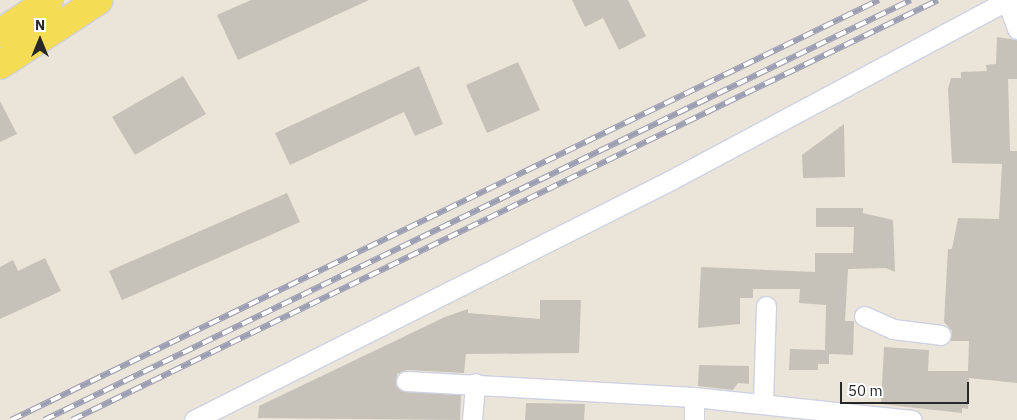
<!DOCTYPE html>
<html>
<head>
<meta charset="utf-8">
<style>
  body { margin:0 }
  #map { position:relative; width:1017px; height:420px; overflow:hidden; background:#ebe5d9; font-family:"IBM Plex Sans",sans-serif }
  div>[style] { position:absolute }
  .building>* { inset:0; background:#c6c2b9 }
  .roads { filter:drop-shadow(1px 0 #ced1e2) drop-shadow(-1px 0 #ced1e2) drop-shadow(0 1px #ced1e2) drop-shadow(0 -1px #ced1e2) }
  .street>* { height:19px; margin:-9.5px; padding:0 9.5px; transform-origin:9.5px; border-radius:9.5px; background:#fff }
  .primary>* { height:28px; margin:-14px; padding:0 14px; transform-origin:14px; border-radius:14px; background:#f4dc55 }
  .rail>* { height:5.5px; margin-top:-2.75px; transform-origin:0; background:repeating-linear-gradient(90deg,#fff 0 11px,#9c9eb3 0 22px); box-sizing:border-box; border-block:1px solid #9c9eb3 }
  span { translate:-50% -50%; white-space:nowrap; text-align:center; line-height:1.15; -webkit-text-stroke:5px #fff; paint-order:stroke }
  .north { position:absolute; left:15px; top:15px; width:50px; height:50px; -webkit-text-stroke:4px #fff; paint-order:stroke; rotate:0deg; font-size:14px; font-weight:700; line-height:20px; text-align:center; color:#282828 }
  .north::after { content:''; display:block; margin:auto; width:18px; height:22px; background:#282828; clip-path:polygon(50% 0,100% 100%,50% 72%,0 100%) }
  .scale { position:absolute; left:840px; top:382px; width:129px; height:22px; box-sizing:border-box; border:2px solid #282828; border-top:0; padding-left:6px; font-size:15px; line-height:18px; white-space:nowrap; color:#282828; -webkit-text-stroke:4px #fff; paint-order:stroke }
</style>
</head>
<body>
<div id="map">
  <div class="building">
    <i style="clip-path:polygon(251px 0,369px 0,238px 60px,217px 15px)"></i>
    <i style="clip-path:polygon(572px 0,628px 0,646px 36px,619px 50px,603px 18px,585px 27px)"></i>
    <i style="clip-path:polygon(997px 37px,1017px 40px,1017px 79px,1008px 79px,1010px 151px,1017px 151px,1017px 383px,969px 378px,968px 409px,962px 408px,962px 413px,881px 404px,884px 347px,929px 350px,928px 371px,968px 371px,969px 341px,950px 341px,952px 331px,944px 322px,948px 249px,952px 249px,958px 218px,999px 219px,1002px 164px,952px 163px,948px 89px,951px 78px,961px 78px,961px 72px,987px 71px,986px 65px,996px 64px)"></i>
    <i style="clip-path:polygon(518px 62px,540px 110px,487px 133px,466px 85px)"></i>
    <i style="clip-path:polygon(419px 66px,443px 124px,415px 136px,404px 112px,290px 165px,275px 133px)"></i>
    <i style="clip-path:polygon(183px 76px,206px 114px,135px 155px,112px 117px)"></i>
    <i style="clip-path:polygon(0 101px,17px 134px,0 142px)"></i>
    <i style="clip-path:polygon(844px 124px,845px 177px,803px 178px,802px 155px)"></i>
    <i style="clip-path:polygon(287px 193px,300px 222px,122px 300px,109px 271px)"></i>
    <i style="clip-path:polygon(816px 208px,863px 208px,863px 213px,893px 220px,895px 272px,886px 268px,848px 269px,845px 321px,854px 321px,853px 355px,829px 354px,829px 364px,818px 364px,818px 370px,789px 370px,790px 349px,825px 350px,826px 305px,799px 303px,800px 289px,753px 289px,753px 298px,740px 298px,740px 324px,698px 328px,701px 267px,815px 272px,815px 253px,853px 253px,854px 227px,816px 227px)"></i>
    <i style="clip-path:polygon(45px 258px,61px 291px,0 319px,0 267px,13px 260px,18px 271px)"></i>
    <i style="clip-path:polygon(540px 300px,581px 300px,579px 353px,466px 354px,464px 373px,407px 370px,397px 374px,396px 386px,405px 392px,461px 395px,460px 420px,258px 418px,259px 406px,445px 317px,468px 309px,468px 313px,540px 319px)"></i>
    <i style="clip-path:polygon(699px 365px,749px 366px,749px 384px,738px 383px,733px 390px,698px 386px)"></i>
    <i style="clip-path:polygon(526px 403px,585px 404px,584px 420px,525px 420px)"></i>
  </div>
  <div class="roads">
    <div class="street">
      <i style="left:1007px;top:1px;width:30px;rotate:70deg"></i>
      <i style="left:864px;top:316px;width:32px;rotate:24deg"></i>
      <i style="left:893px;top:329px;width:48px;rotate:7.1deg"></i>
      <i style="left:406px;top:381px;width:288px;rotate:3.2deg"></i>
      <i style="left:694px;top:397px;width:219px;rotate:6deg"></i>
      <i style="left:763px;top:402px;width:96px;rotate:-88.2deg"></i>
      <i style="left:194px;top:420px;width:534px;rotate:-26.71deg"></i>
      <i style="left:671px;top:180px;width:382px;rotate:-28.1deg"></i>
      <i style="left:472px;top:420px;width:37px;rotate:-85deg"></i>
      <i style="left:694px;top:420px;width:23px;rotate:-90deg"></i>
    </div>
    <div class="primary">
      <i style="left:0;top:33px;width:59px;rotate:-34deg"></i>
      <i style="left:0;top:65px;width:118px;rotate:-33.3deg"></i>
    </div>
  </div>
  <div class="rail">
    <i style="left:11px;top:420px;width:964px;rotate:-25.82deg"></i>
    <i style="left:44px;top:420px;width:963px;rotate:-25.85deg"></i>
    <i style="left:72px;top:420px;width:962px;rotate:-25.87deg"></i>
  </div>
  <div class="north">N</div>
  <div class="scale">50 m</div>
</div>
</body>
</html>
